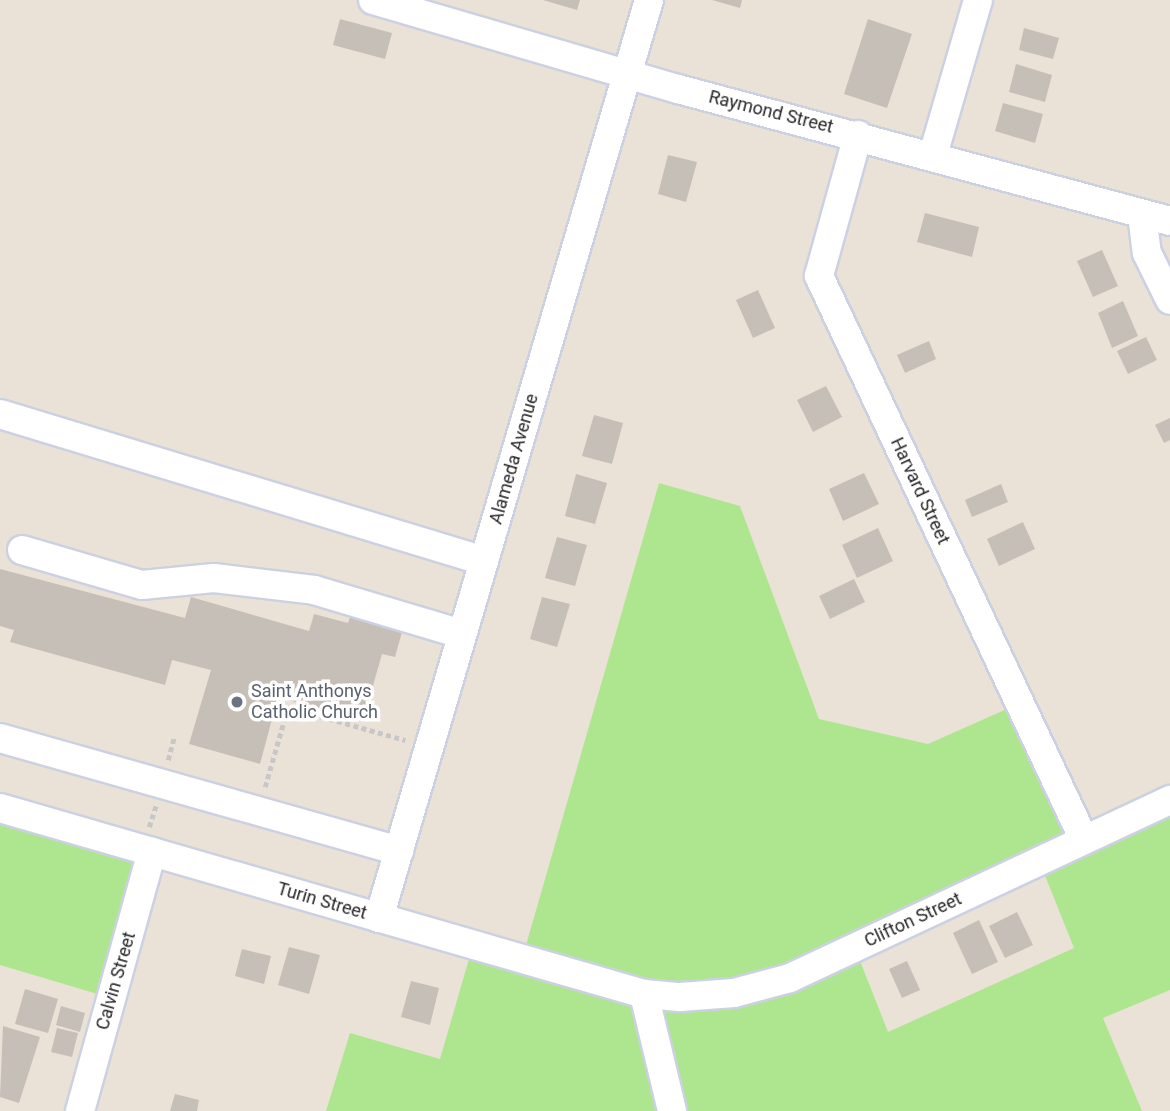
<!DOCTYPE html>
<html>
<head>
<meta charset="utf-8">
<style>
  body { margin:0 }
  #map { position:relative; width:1170px; height:1111px; overflow:hidden; background:#ebe2d7; font-family:Roboto,sans-serif }
  div>[style] { position:absolute }
  .green>* { inset:0; background:#aee68f }
  .building>* { inset:0; background:#c6bfb7 }
  .path>* { height:4.5px; margin-top:-2.25px; transform-origin:0; background:repeating-linear-gradient(90deg,#c7c7c7 0 5px,transparent 0 8.5px) }
  .roads { filter:drop-shadow(2px 0 #ccd1e2) drop-shadow(-2px 0 #ccd1e2) drop-shadow(0 2px #ccd1e2) drop-shadow(0 -2px #ccd1e2) }
  .minor>* { height:28px; margin:-14px; padding:0 14px; transform-origin:14px; border-radius:14px; background:#fff }
  .dots>* { width:19px; height:19px; translate:-50% -50%; box-sizing:border-box; border:4px solid #fff; border-radius:50% }
  span { translate:-50% -50%; white-space:nowrap; text-align:center; line-height:1.15; -webkit-text-stroke:7px #fff; paint-order:stroke }
  .street-label { font-size:18px; color:#272727 }
  .worship-label { font-size:18px; color:#5b616d }
  .left { translate:0 -50%; text-align:left }
</style>
</head>
<body>
<div id="map">
  <div class="green">
    <i style="clip-path:polygon(evenodd,659px 483px,740px 506px,819px 719px,928px 744px,1020px 703px,1084px 839px,1170px 800px,1170px 990px,1103px 1018px,1142px 1111px,326px 1111px,350px 1033px,440px 1059px,473px 945px,522px 959px,659px 483px,1040px 863px,1074px 948px,888px 1032px,855px 948px,1040px 863px)"></i>
    <i style="clip-path:polygon(0 808px,152px 852px,111px 998px,0 965px)"></i>
  </div>
  <div class="building">
    <i style="clip-path:polygon(543px 0,580px 0,577px 10px)"></i>
    <i style="clip-path:polygon(712px 0,742px 0,740px 8px)"></i>
    <i style="clip-path:polygon(340px 19px,392px 33px,385px 59px,333px 45px)"></i>
    <i style="clip-path:polygon(868px 19px,912px 34px,887px 108px,844px 94px)"></i>
    <i style="clip-path:polygon(1024px 28px,1059px 38px,1053px 59px,1019px 50px)"></i>
    <i style="clip-path:polygon(1016px 64px,1052px 75px,1045px 102px,1009px 92px)"></i>
    <i style="clip-path:polygon(1003px 103px,1043px 114px,1035px 143px,995px 131px)"></i>
    <i style="clip-path:polygon(668px 155px,697px 162px,686px 202px,658px 194px)"></i>
    <i style="clip-path:polygon(925px 213px,979px 227px,972px 257px,917px 242px)"></i>
    <i style="clip-path:polygon(1102px 250px,1118px 286px,1093px 297px,1077px 261px)"></i>
    <i style="clip-path:polygon(758px 290px,775px 328px,753px 338px,736px 300px)"></i>
    <i style="clip-path:polygon(1123px 301px,1138px 336px,1112px 348px,1098px 313px)"></i>
    <i style="clip-path:polygon(1146px 337px,1157px 360px,1128px 374px,1117px 351px)"></i>
    <i style="clip-path:polygon(929px 341px,936px 359px,905px 373px,897px 355px)"></i>
    <i style="clip-path:polygon(826px 386px,842px 417px,813px 432px,797px 400px)"></i>
    <i style="clip-path:polygon(594px 415px,623px 423px,612px 464px,582px 456px)"></i>
    <i style="clip-path:polygon(1170px 418px,1170px 440px,1164px 443px,1155px 425px)"></i>
    <i style="clip-path:polygon(864px 473px,879px 504px,843px 521px,829px 489px)"></i>
    <i style="clip-path:polygon(576px 474px,607px 483px,595px 524px,565px 516px)"></i>
    <i style="clip-path:polygon(1001px 484px,1008px 502px,972px 517px,965px 500px)"></i>
    <i style="clip-path:polygon(1023px 522px,1035px 549px,999px 566px,987px 539px)"></i>
    <i style="clip-path:polygon(878px 528px,893px 561px,857px 578px,842px 545px)"></i>
    <i style="clip-path:polygon(557px 537px,587px 545px,575px 586px,545px 578px)"></i>
    <i style="clip-path:polygon(0 569px,185px 618px,191px 597px,309px 631px,314px 614px,348px 623px,350px 617px,402px 632px,395px 657px,382px 654px,363px 721px,278px 697px,260px 764px,189px 744px,211px 670px,172px 660px,165px 685px,10px 642px,14px 630px,0 626px)"></i>
    <i style="clip-path:polygon(854px 579px,865px 602px,830px 619px,819px 596px)"></i>
    <i style="clip-path:polygon(542px 597px,570px 604px,557px 647px,530px 639px)"></i>
    <i style="clip-path:polygon(1017px 912px,1033px 945px,1005px 958px,989px 926px)"></i>
    <i style="clip-path:polygon(979px 920px,998px 962px,972px 974px,953px 933px)"></i>
    <i style="clip-path:polygon(289px 947px,320px 955px,309px 994px,278px 985px)"></i>
    <i style="clip-path:polygon(242px 949px,271px 956px,264px 984px,235px 976px)"></i>
    <i style="clip-path:polygon(907px 961px,920px 990px,902px 998px,889px 969px)"></i>
    <i style="clip-path:polygon(411px 981px,439px 988px,430px 1025px,401px 1017px)"></i>
    <i style="clip-path:polygon(25px 989px,58px 999px,48px 1033px,15px 1024px)"></i>
    <i style="clip-path:polygon(61px 1006px,85px 1013px,80px 1032px,56px 1025px)"></i>
    <i style="clip-path:polygon(3px 1026px,40px 1037px,19px 1103px,0 1097px)"></i>
    <i style="clip-path:polygon(57px 1028px,78px 1033px,72px 1057px,51px 1052px)"></i>
    <i style="clip-path:polygon(175px 1094px,199px 1100px,197px 1111px,170px 1111px)"></i>
  </div>
  <div class="path">
    <i style="left:168px;top:760px;width:24px;rotate:-75deg"></i>
    <i style="left:265px;top:787px;width:83px;rotate:-74deg"></i>
    <i style="left:288px;top:707px;width:122px;rotate:15.8deg"></i>
    <i style="left:149px;top:827px;width:23px;rotate:-72deg"></i>
  </div>
  <div class="roads">
    <div class="minor">
      <i style="left:373px;top:0;width:318px;rotate:16.3deg"></i>
      <i style="left:678px;top:89px;width:509px;rotate:15.02deg"></i>
      <i style="left:858px;top:135px;width:146px;rotate:105.5deg"></i>
      <i style="left:819px;top:276px;width:623px;rotate:64.83deg"></i>
      <i style="left:933px;top:155px;width:161px;rotate:-73.8deg"></i>
      <i style="left:1142px;top:214px;width:39px;rotate:83deg"></i>
      <i style="left:1147px;top:253px;width:52px;rotate:63.9deg"></i>
      <i style="left:0;top:414px;width:506px;rotate:16.89deg"></i>
      <i style="left:22px;top:550px;width:125px;rotate:16.3deg"></i>
      <i style="left:142px;top:585px;width:72px;rotate:-5.6deg"></i>
      <i style="left:214px;top:578px;width:101px;rotate:6.8deg"></i>
      <i style="left:314px;top:590px;width:154px;rotate:16.6deg"></i>
      <i style="left:0;top:738px;width:415px;rotate:15.8deg"></i>
      <i style="left:0;top:808px;width:670px;rotate:16.11deg"></i>
      <i style="left:644px;top:994px;width:36px;rotate:5deg"></i>
      <i style="left:680px;top:997px;width:54px;rotate:-4.2deg"></i>
      <i style="left:734px;top:993px;width:58px;rotate:-15deg"></i>
      <i style="left:790px;top:978px;width:420px;rotate:-25.1deg"></i>
      <i style="left:379px;top:918px;width:957px;rotate:-73.61deg"></i>
      <i style="left:644px;top:994px;width:120px;rotate:76.5deg"></i>
      <i style="left:80px;top:1111px;width:269px;rotate:-74.5deg"></i>
    </div>
  </div>
  <div class="dots">
    <i style="left:237px;top:702px;background:#6b7280"></i>
  </div>
  <div class="street-label">
    <span style="left:771px;top:112px;rotate:14deg">Raymond Street</span>
    <span style="left:514px;top:459px;rotate:-74deg">Alameda Avenue</span>
    <span style="left:920px;top:491px;rotate:65deg">Harvard Street</span>
    <span style="left:322px;top:901px;rotate:16deg">Turin Street</span>
    <span style="left:913px;top:920px;rotate:-25deg">Clifton Street</span>
    <span style="left:116px;top:981px;rotate:-74deg">Calvin Street</span>
  </div>
  <div class="worship-label">
    <span class="left" style="left:251px;top:702px">Saint Anthonys<br>Catholic Church</span>
  </div>
</div>
</body>
</html>
